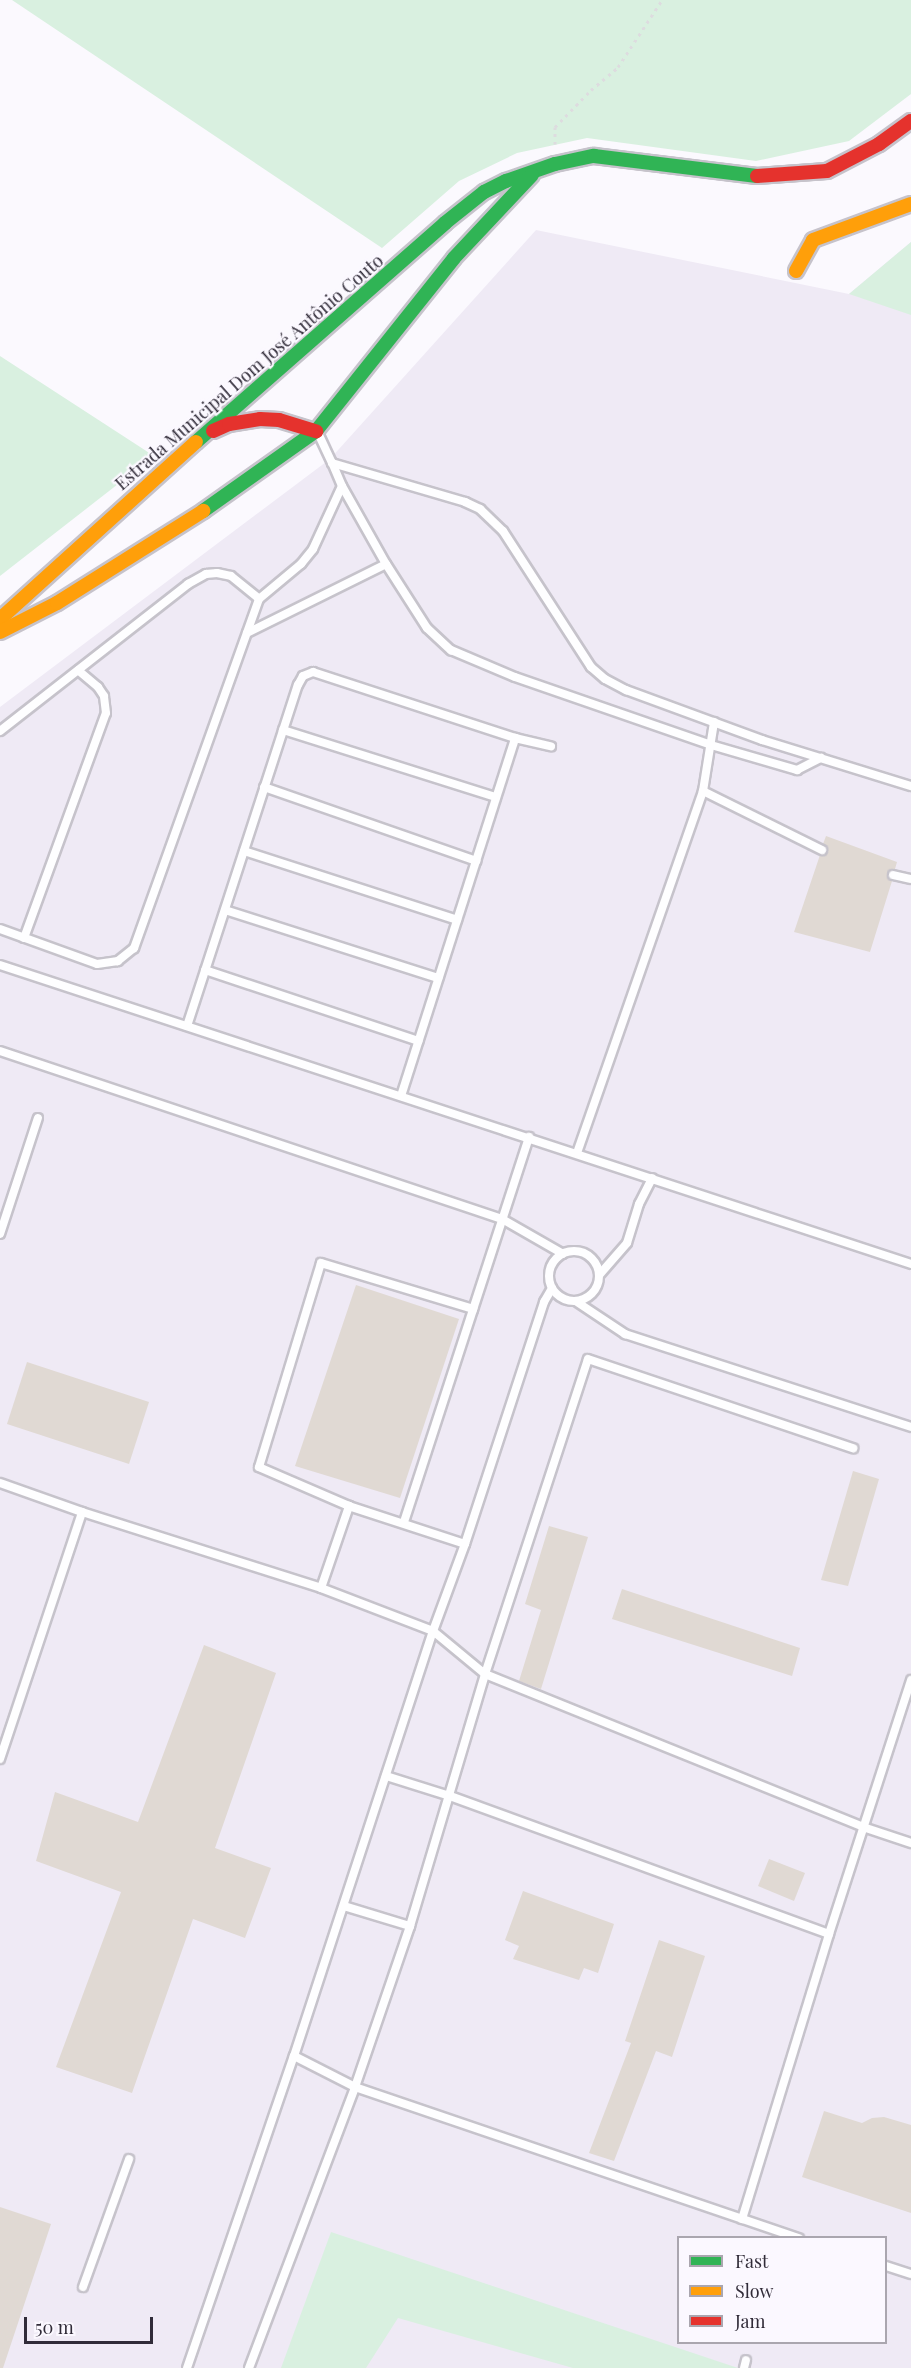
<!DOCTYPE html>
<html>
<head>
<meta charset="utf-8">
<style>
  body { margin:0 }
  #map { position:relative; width:911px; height:2368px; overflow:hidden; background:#fbf9fe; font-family:"Playfair Display",serif }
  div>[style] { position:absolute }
  .built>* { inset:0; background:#efeaf5 }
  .green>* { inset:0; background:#d9f0e0 }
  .building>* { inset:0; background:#e0d9d3 }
  .path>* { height:3px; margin-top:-1.5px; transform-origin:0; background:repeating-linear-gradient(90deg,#dddcdf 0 3px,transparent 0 7.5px) }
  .roads { filter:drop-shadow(2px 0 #c6c3cb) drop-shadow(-2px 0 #c6c3cb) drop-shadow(0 2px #c6c3cb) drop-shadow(0 -2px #c6c3cb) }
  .lane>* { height:8px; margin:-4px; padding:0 4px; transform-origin:4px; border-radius:4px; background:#fefeff }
  .lane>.ring { margin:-4px; padding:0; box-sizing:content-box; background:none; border:8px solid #fefeff; border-radius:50% }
  .fast>* { height:14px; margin:-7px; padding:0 7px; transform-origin:7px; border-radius:7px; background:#30b455 }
  .slow>* { height:14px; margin:-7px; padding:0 7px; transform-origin:7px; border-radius:7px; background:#ff9f0a }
  .jam>* { height:14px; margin:-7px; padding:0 7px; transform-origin:7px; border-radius:7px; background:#e5322d }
  span { translate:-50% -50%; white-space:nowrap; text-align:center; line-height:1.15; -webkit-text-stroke:4.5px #fbf8ff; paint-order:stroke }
  .street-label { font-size:18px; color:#302b38 }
  .legend { position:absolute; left:677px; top:2236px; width:210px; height:108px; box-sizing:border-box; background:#fbf8ff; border:2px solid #aaa6af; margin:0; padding:8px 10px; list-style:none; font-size:18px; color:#302b38 }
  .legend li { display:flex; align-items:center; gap:12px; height:30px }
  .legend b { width:30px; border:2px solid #aaa6af }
  .scale { position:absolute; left:24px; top:2317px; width:129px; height:27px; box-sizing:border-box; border:3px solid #302b38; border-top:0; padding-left:8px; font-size:18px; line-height:21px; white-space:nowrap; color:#302b38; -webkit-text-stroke:4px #fbf8ff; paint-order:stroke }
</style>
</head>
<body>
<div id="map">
  <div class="built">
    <i style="clip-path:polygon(evenodd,536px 230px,849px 294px,911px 242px,911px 2368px,0 2368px,0 707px,330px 459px,536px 230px,678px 2238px,886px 2238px,886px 2342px,678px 2342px,678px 2238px)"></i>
  </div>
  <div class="green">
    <i style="clip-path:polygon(12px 0,911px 0,911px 94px,849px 141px,756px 161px,587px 138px,517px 153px,459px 181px,382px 248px)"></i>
    <i style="clip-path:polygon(911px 242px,911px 315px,849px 294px)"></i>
    <i style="clip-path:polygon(0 356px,154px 456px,0 576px)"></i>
    <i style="clip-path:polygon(331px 2232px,738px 2368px,573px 2368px,398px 2318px,366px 2368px,281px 2368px)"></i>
  </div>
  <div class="building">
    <i style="clip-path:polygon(826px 836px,897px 862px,895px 869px,887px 873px,892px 881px,870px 952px,794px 932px,820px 855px,828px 852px,823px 844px)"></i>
    <i style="clip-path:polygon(356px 1285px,459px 1319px,400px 1498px,295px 1466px)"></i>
    <i style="clip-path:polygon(27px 1362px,149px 1402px,129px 1464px,7px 1424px)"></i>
    <i style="clip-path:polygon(853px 1471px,879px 1479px,848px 1586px,821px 1580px)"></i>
    <i style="clip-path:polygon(549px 1526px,588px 1537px,541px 1689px,519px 1681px,541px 1610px,525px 1604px)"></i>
    <i style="clip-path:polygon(622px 1589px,800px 1648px,792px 1676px,612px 1619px)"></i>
    <i style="clip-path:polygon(204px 1645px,276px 1673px,215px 1848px,271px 1868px,245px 1938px,193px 1919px,132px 2093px,56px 2067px,121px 1892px,36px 1861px,55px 1792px,138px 1822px)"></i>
    <i style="clip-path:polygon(769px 1859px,805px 1873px,794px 1901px,758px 1886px)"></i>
    <i style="clip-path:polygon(523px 1891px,614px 1924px,598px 1973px,584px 1968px,579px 1980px,513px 1959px,519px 1946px,505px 1940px)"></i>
    <i style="clip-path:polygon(659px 1940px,705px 1956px,672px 2057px,656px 2051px,614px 2161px,589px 2153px,631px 2043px,625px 2041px)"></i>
    <i style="clip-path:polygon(824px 2111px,862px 2123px,872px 2118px,884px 2117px,911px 2125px,911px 2213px,802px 2177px)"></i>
    <i style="clip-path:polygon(0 2207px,51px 2224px,3px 2368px,0 2368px)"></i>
  </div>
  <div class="path">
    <i style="left:555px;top:144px;width:17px;rotate:-90deg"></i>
    <i style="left:555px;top:127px;width:52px;rotate:-45.8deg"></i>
    <i style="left:591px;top:90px;width:35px;rotate:-40deg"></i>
    <i style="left:618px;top:67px;width:80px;rotate:-56.7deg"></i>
  </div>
  <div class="roads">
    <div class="lane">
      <i style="left:318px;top:433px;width:33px;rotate:65deg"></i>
      <i style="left:332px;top:463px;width:139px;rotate:16.3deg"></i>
      <i style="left:465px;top:502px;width:17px;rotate:25deg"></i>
      <i style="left:480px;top:509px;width:32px;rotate:44deg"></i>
      <i style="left:503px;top:531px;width:162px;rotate:57.1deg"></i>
      <i style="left:591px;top:667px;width:18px;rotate:41deg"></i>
      <i style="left:605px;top:679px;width:24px;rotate:28deg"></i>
      <i style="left:626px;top:690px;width:145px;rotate:20.2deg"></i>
      <i style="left:762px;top:740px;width:156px;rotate:17.2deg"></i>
      <i style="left:342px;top:486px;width:90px;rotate:60.6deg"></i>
      <i style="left:386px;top:564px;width:76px;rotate:57.4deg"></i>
      <i style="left:427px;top:628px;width:33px;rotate:43deg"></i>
      <i style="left:451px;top:650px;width:69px;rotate:22.9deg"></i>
      <i style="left:515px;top:677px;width:207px;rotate:19.1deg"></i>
      <i style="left:711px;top:745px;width:90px;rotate:16.2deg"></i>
      <i style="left:797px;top:770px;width:27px;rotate:-27deg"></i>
      <i style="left:259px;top:599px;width:55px;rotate:-39.8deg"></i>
      <i style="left:301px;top:564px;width:19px;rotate:-51deg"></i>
      <i style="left:313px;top:549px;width:69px;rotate:-65.3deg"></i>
      <i style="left:342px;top:486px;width:25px;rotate:-113deg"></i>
      <i style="left:247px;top:633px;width:155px;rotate:-26.4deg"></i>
      <i style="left:283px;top:730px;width:223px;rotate:17.5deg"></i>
      <i style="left:0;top:731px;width:239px;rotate:-38deg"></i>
      <i style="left:188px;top:584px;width:21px;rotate:-29deg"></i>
      <i style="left:206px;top:574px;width:11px;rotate:-5deg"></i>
      <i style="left:217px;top:573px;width:14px;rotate:12deg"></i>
      <i style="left:231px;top:576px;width:36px;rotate:39deg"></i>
      <i style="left:259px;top:599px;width:371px;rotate:109.7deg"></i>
      <i style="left:134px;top:948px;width:21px;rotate:141deg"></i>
      <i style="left:118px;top:961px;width:21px;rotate:172deg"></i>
      <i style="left:97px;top:964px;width:103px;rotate:-160.2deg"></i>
      <i style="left:264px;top:787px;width:225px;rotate:19.2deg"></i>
      <i style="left:703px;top:791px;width:70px;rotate:-80.9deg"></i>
      <i style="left:244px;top:851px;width:224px;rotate:17.9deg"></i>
      <i style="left:893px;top:875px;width:18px;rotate:13deg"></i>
      <i style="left:225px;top:910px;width:224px;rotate:17.7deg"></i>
      <i style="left:24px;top:938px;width:239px;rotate:-70deg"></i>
      <i style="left:106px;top:713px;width:17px;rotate:-97deg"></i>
      <i style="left:104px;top:696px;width:11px;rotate:-124deg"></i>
      <i style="left:98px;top:687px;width:26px;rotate:-140deg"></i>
      <i style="left:0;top:965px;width:959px;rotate:18.17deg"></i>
      <i style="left:205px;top:970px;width:225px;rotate:18.4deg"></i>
      <i style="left:187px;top:1026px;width:359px;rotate:-72deg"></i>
      <i style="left:298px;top:685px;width:10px;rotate:-61deg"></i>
      <i style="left:303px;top:676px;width:11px;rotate:-22deg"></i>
      <i style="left:313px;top:672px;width:213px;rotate:18.1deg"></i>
      <i style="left:515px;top:738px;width:37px;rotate:13deg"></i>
      <i style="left:0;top:1051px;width:529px;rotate:18.5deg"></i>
      <i style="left:502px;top:1219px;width:70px;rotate:29.8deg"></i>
      <i style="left:401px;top:1096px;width:376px;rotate:-72.3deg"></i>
      <i style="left:577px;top:1153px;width:383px;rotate:-70.8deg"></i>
      <i style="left:703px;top:791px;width:133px;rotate:26.4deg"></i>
      <i style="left:0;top:1234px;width:122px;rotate:-71.9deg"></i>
      <i class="ring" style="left:549px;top:1251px;width:42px;height:42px"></i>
      <i style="left:600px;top:1274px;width:41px;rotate:-48.9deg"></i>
      <i style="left:627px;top:1243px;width:41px;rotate:-72.9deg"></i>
      <i style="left:639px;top:1204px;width:29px;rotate:-63deg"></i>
      <i style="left:577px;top:1302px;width:58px;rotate:33.7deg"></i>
      <i style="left:625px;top:1334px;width:301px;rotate:18deg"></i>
      <i style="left:0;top:1483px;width:87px;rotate:19.5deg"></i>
      <i style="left:82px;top:1512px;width:251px;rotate:17.6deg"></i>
      <i style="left:321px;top:1588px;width:120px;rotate:21deg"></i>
      <i style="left:433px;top:1631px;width:67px;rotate:39.6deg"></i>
      <i style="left:485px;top:1674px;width:408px;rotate:22deg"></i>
      <i style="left:863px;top:1827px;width:51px;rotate:18.4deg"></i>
      <i style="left:404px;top:1522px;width:405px;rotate:-72deg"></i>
      <i style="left:465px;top:1544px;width:122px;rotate:-161.9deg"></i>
      <i style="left:349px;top:1506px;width:98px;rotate:-156.6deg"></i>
      <i style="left:259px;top:1467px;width:213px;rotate:-73.1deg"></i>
      <i style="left:321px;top:1263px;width:159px;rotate:16.8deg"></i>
      <i style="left:321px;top:1588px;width:87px;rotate:-71.1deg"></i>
      <i style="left:0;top:1759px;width:260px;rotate:-71.6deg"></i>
      <i style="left:386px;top:1776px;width:67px;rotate:17.4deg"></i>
      <i style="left:450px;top:1796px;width:403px;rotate:20deg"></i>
      <i style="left:344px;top:1906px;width:69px;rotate:16.9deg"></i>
      <i style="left:294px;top:2056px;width:68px;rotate:26.9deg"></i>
      <i style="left:355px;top:2087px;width:469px;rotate:18.8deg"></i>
      <i style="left:742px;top:2219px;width:298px;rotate:-73deg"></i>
      <i style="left:829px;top:1934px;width:267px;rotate:-72.1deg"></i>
      <i style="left:886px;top:2266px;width:26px;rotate:18deg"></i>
      <i style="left:83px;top:2287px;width:136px;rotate:-70.2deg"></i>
      <i style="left:187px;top:2368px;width:330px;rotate:-71.1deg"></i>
      <i style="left:294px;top:2056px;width:447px;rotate:-71.9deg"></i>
      <i style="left:433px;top:1631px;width:93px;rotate:-69.8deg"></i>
      <i style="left:465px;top:1544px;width:255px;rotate:-71.9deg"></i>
      <i style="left:544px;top:1302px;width:16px;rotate:-60deg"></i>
      <i style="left:249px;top:2368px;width:300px;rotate:-69.3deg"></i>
      <i style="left:355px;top:2087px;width:170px;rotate:-71.1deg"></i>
      <i style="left:410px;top:1926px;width:263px;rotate:-73.4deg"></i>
      <i style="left:485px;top:1674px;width:331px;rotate:-71.9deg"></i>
      <i style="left:588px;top:1359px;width:280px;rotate:18.6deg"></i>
      <i style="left:744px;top:2368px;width:8px;rotate:-76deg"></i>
    </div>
    <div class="fast">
      <i style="left:196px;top:442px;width:332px;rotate:-41.3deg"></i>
      <i style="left:445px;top:223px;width:50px;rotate:-38.5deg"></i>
      <i style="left:484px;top:192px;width:25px;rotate:-27deg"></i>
      <i style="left:506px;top:181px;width:52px;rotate:-19.1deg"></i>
      <i style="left:555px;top:164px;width:40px;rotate:-12deg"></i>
      <i style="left:594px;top:156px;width:164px;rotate:7deg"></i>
      <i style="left:203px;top:511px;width:138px;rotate:-35.3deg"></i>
      <i style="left:316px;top:431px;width:221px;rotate:-51.4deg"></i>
      <i style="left:454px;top:258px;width:114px;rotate:-46.8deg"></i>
    </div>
    <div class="slow">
      <i style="left:796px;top:271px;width:35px;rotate:-61deg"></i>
      <i style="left:813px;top:240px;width:104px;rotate:-20.2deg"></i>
      <i style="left:0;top:619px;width:264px;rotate:-42.1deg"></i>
      <i style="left:0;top:632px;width:64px;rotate:-27deg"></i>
      <i style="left:57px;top:603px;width:173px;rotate:-32.2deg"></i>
    </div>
    <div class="jam">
      <i style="left:757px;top:176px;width:70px;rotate:-4.1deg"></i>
      <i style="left:827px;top:171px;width:59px;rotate:-27.4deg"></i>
      <i style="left:879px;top:144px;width:39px;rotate:-36deg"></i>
      <i style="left:213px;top:431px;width:17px;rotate:-24deg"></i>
      <i style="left:229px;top:424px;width:31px;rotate:-9deg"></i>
      <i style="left:260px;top:419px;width:19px;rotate:3deg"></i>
      <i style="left:279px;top:420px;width:39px;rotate:17deg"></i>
    </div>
  </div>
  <div class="street-label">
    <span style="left:249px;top:372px;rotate:-41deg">Estrada Municipal Dom José Antônio Couto</span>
  </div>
  <ul class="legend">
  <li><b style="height:8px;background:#30b455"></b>Fast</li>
  <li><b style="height:8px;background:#ff9f0a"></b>Slow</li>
  <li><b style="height:8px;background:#e5322d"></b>Jam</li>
  </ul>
  <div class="scale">50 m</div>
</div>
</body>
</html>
